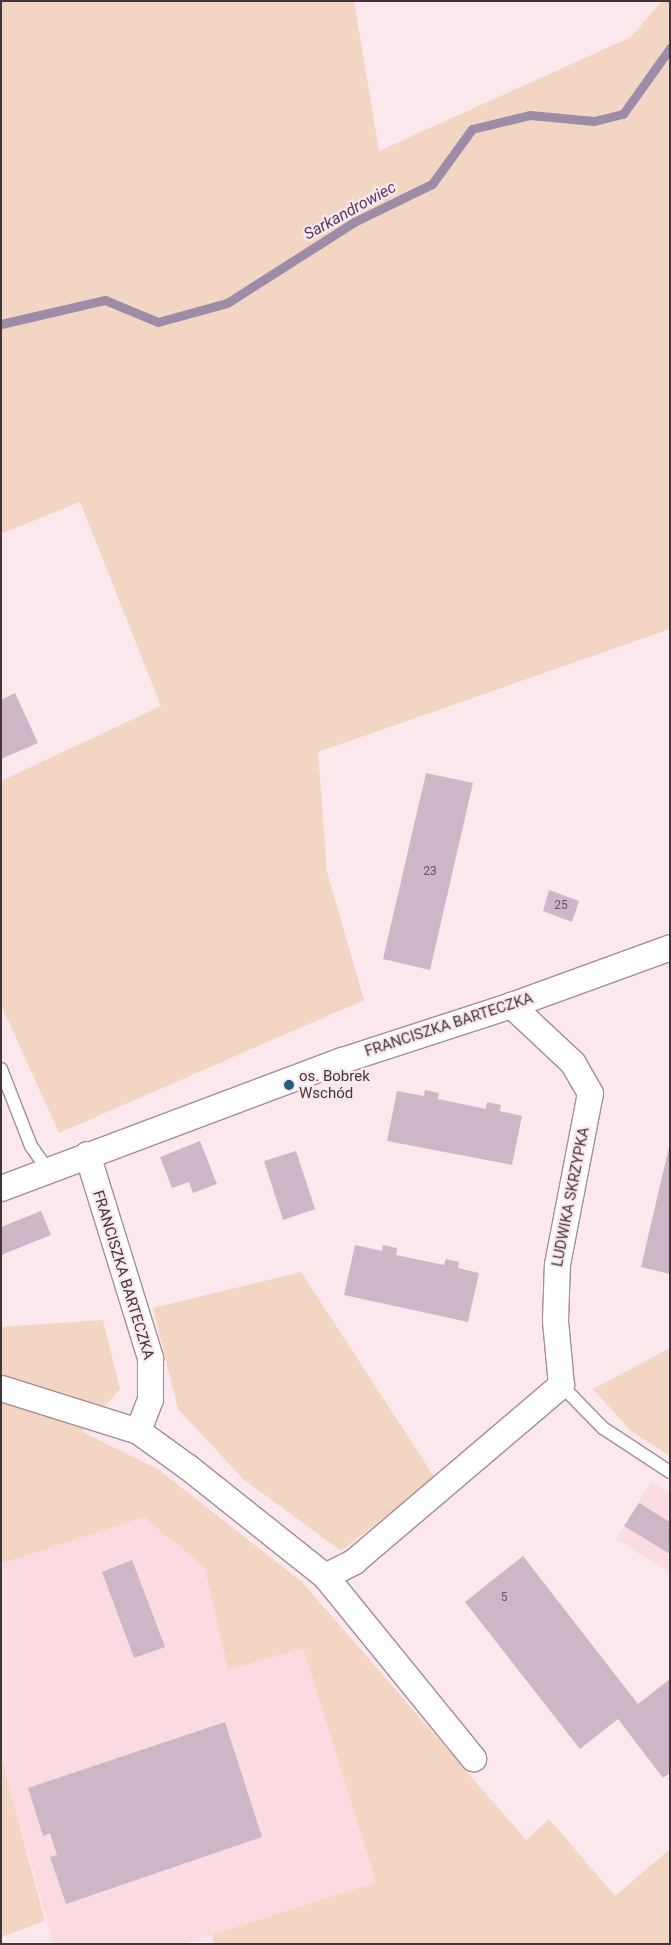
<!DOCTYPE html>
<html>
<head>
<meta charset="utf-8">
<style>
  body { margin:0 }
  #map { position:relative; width:671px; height:1945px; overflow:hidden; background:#fbe8ec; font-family:Roboto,sans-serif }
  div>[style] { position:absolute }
  .built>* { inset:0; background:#fbdbe2 }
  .green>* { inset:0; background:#f2d5c3 }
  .stream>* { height:9px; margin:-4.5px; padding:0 4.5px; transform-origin:4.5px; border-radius:4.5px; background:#9c8ca8 }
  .building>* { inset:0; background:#ceb6c7 }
  .roads { filter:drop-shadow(1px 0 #a98c92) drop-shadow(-1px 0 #a98c92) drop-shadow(0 1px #a98c92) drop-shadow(0 -1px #a98c92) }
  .service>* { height:12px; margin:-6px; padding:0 6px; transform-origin:6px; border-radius:6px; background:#fff }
  .minor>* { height:25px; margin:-12.5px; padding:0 12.5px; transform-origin:12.5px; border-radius:12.5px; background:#fff }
  .dots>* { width:14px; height:14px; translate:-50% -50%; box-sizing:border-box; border:2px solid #fbe8ec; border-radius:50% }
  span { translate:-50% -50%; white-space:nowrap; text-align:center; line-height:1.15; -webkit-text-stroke:4.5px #fbe8ec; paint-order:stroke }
  .number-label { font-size:12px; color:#66565c }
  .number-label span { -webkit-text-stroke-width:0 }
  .street-label { font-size:15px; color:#433639 }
  .poi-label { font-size:15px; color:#433639 }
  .left { translate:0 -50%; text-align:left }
  .water-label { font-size:16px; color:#523a63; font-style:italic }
  .frame { position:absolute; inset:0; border:2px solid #433639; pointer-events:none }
</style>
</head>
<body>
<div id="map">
  <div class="built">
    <i style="clip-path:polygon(651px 1482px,670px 1493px,670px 1572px,616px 1539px)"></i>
    <i style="clip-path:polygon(144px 1517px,205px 1568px,228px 1669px,303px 1647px,376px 1882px,185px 1944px,53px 1944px,1px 1755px,1px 1564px)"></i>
  </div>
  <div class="green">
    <i style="clip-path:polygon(1px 1px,354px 1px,379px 151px,631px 37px,662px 1px,670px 1px,670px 629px,318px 752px,327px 872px,364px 1000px,59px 1133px,1px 1005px,1px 781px,161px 706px,80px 502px,1px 534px)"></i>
    <i style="clip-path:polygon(301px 1272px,435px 1478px,341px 1551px,243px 1479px,178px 1409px,153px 1308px)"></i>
    <i style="clip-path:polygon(103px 1320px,120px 1389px,82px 1432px,158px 1469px,302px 1582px,526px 1840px,549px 1819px,615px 1896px,670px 1849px,670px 1944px,214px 1944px,212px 1935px,376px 1882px,303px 1648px,228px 1670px,205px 1568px,144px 1517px,1px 1564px,1px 1327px)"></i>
    <i style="clip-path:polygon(670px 1348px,670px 1456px,631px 1431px,593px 1389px)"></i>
    <i style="clip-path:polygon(1px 1755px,45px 1921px,1px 1937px)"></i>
  </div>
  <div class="stream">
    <i style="left:1px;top:324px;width:107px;rotate:-13deg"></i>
    <i style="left:105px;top:300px;width:57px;rotate:22.5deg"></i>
    <i style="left:158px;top:322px;width:72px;rotate:-15.4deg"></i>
    <i style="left:227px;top:303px;width:151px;rotate:-32.5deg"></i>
    <i style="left:354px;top:222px;width:87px;rotate:-26deg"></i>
    <i style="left:432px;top:184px;width:68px;rotate:-54deg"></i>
    <i style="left:472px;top:129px;width:60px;rotate:-13.6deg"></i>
    <i style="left:530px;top:115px;width:64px;rotate:5.4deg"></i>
    <i style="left:594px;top:121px;width:30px;rotate:-14deg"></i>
    <i style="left:623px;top:114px;width:81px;rotate:-54.5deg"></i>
  </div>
  <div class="building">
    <i style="clip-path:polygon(15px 693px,38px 743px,1px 759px,1px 700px)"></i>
    <i style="clip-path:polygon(426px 773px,473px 783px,430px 970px,383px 959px)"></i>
    <i style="clip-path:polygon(549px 890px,579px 901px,572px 922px,543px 911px)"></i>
    <i style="clip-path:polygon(425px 1090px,439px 1093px,438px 1099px,486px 1109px,487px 1102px,501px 1105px,500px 1111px,522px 1116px,512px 1165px,387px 1141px,397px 1091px,424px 1096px)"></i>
    <i style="clip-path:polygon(200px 1141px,217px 1184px,193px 1193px,189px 1182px,172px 1188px,160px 1157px)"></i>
    <i style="clip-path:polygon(669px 1147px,670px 1147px,670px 1274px,641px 1267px)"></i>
    <i style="clip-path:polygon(296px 1151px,315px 1209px,283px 1220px,264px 1161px)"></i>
    <i style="clip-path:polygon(41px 1211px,51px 1235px,1px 1255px,1px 1227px)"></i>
    <i style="clip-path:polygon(355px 1245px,382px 1251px,383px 1245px,397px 1248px,396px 1255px,444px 1265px,446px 1259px,459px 1262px,458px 1268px,479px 1273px,468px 1322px,344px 1295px)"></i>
    <i style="clip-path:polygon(639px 1503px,670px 1522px,670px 1554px,624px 1526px)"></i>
    <i style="clip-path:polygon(523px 1556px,638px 1704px,670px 1679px,670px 1773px,663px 1778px,618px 1719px,580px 1749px,465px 1602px)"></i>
    <i style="clip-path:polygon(132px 1560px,165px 1647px,134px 1658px,102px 1572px)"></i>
    <i style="clip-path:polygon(225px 1722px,262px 1837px,66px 1904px,50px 1857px,57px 1855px,50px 1833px,43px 1836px,28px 1788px)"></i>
  </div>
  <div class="roads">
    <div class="service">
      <i style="left:1px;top:1069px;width:83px;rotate:68.7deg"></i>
      <i style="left:31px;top:1146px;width:29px;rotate:55deg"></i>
      <i style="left:561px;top:1385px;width:60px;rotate:45.7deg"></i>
      <i style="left:603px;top:1428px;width:80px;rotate:33.3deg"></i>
    </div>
    <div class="minor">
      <i style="left:87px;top:1154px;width:214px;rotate:72.8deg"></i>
      <i style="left:150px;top:1358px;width:41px;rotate:90deg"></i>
      <i style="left:150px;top:1399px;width:34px;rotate:111deg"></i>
      <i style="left:1px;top:1188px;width:364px;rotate:-20.6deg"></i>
      <i style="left:342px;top:1060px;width:178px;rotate:-18deg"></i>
      <i style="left:511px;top:1005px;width:169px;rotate:-20deg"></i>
      <i style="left:1px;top:1388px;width:144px;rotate:17.4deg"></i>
      <i style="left:138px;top:1431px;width:62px;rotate:35.8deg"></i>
      <i style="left:188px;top:1467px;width:175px;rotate:38.5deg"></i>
      <i style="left:325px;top:1576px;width:235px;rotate:50.9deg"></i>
      <i style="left:325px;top:1576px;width:33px;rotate:-27deg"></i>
      <i style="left:354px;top:1561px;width:272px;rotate:-40.4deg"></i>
      <i style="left:561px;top:1385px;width:65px;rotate:-95.3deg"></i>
      <i style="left:555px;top:1320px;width:56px;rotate:-88deg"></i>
      <i style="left:557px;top:1264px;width:174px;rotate:-79.1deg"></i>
      <i style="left:590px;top:1093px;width:34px;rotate:-120deg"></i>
      <i style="left:573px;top:1063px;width:85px;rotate:-136.9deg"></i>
    </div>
  </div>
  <div class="dots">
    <i style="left:289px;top:1085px;background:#265c77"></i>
  </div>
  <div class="number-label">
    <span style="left:430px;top:872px">23</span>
    <span style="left:561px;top:906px">25</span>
    <span style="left:504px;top:1598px">5</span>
  </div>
  <div class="street-label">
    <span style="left:449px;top:1025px;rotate:-18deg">FRANCISZKA BARTECZKA</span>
    <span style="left:571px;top:1197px;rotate:-79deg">LUDWIKA SKRZYPKA</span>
    <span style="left:123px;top:1275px;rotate:73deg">FRANCISZKA BARTECZKA</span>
  </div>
  <div class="poi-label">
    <span class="left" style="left:299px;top:1085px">os. Bobrek<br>Wschód</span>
  </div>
  <div class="water-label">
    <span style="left:350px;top:211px;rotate:-29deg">Sarkandrowiec</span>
  </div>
  <div class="frame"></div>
</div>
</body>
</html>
